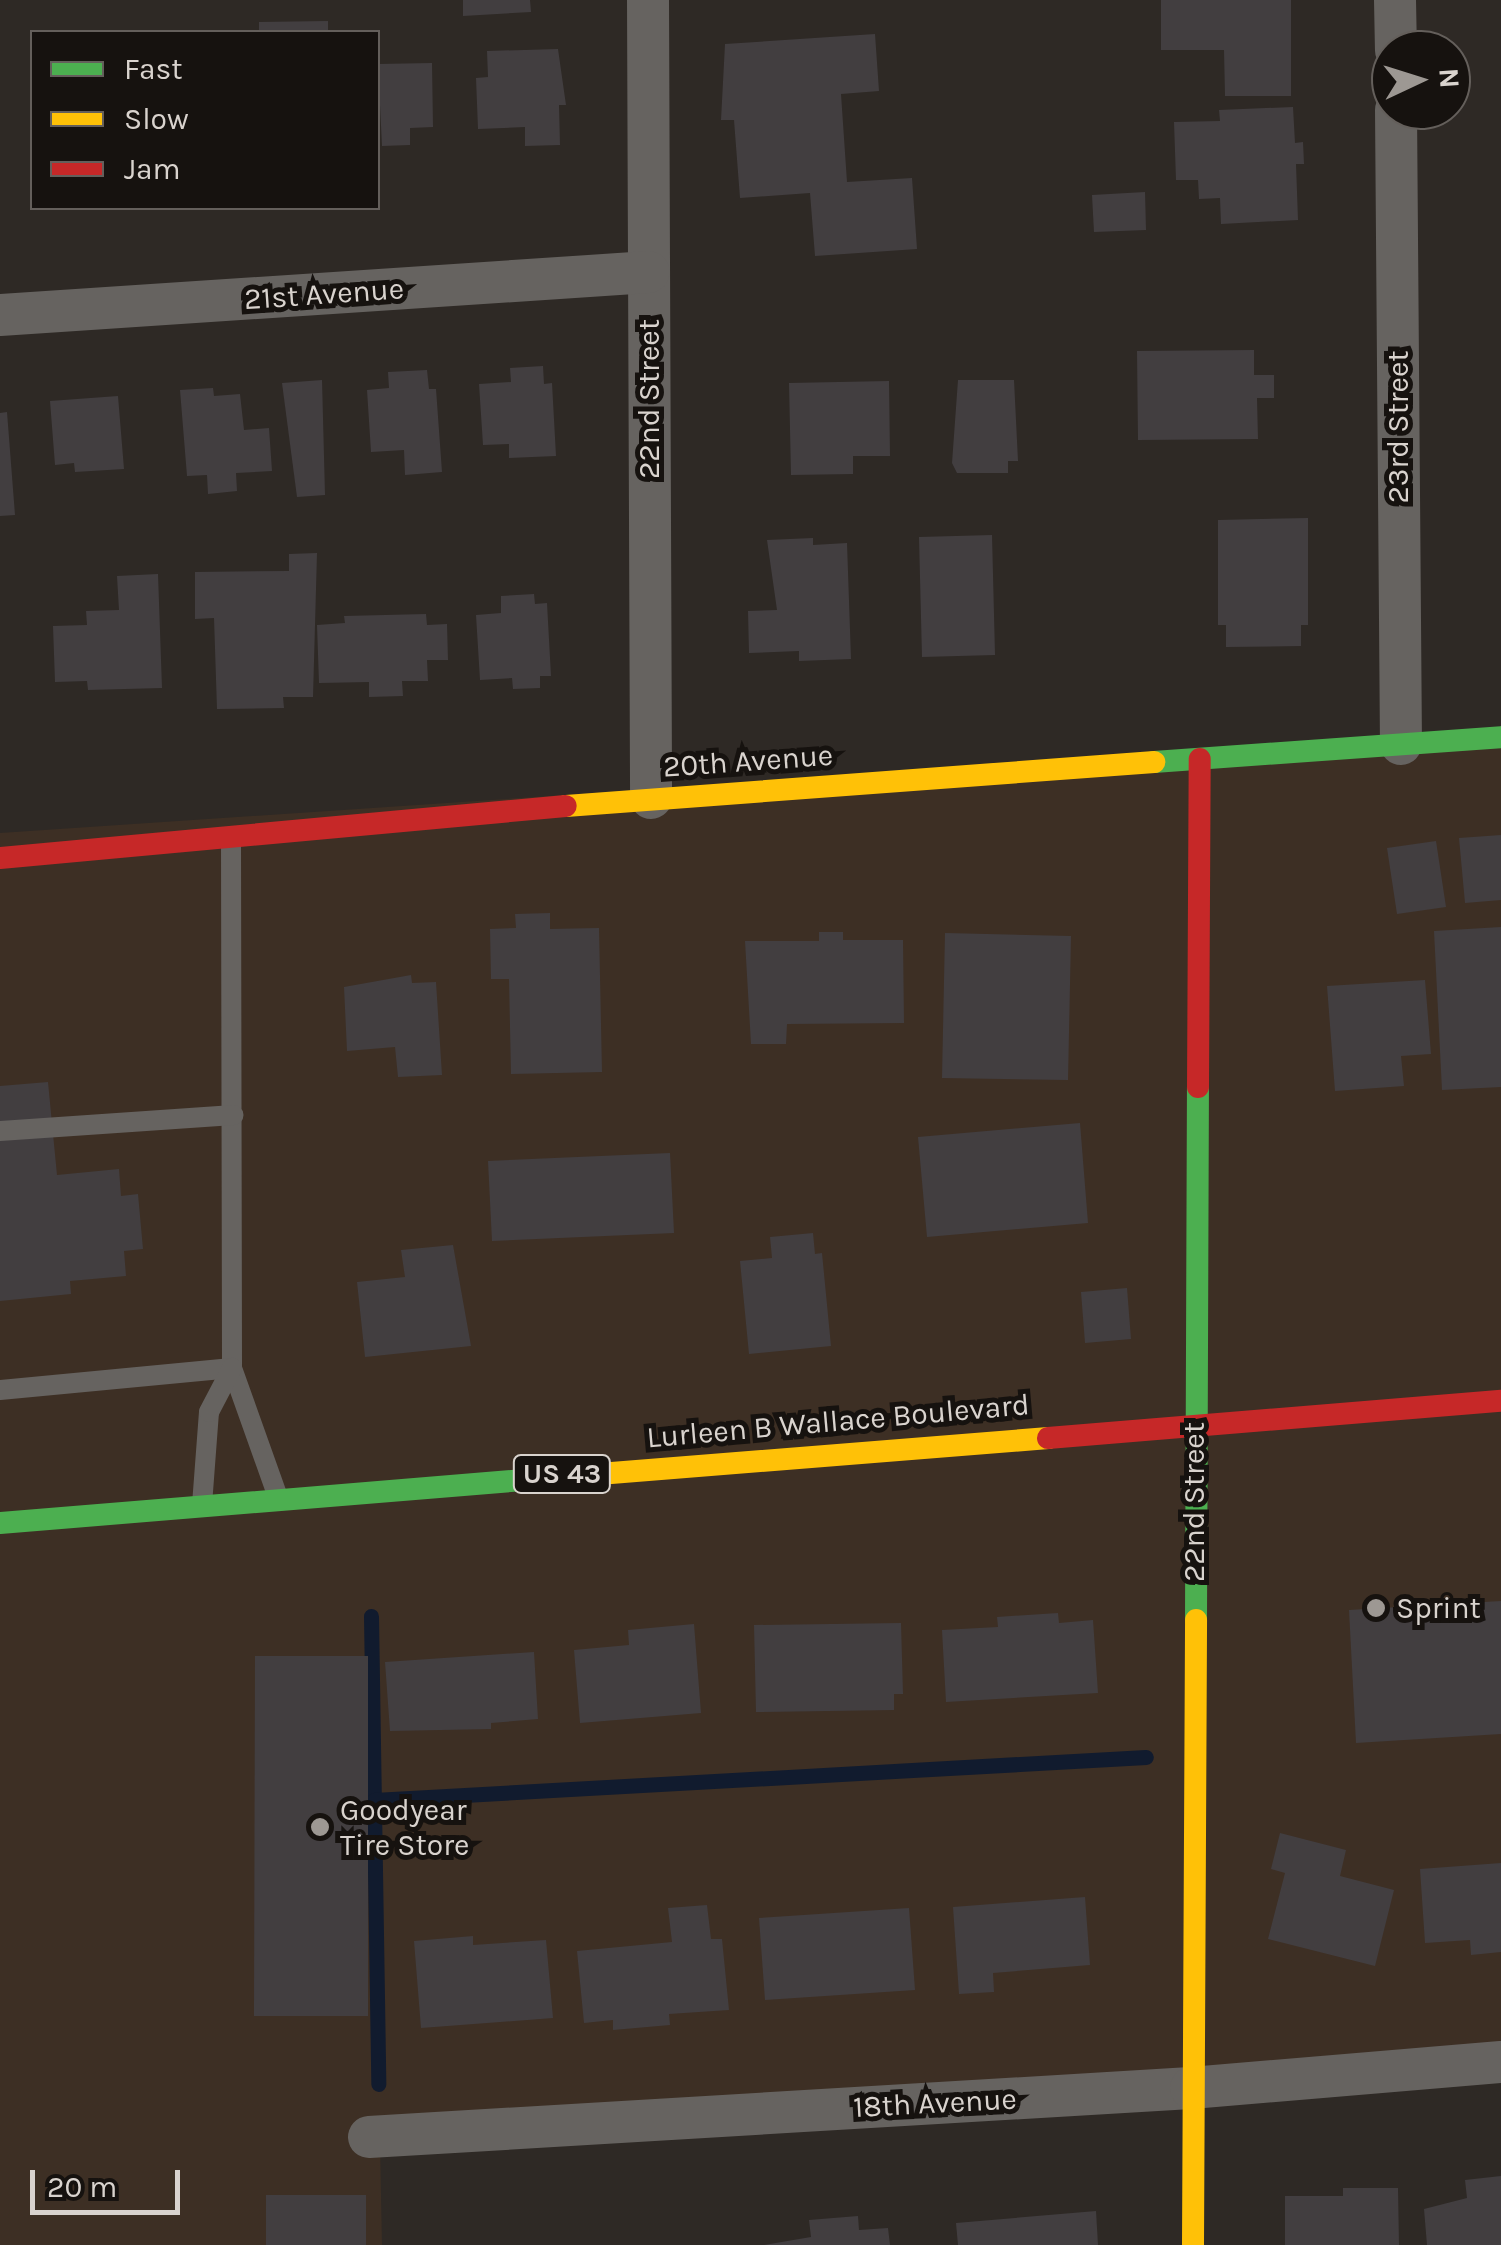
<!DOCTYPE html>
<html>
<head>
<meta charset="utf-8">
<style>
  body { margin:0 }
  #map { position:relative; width:1501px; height:2245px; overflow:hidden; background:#2e2925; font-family:Karla,sans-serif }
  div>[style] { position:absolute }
  .built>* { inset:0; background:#3d2f24 }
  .stream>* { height:15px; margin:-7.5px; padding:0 7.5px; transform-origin:7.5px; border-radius:7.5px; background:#111b2e }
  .building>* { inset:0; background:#423e40 }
  .lane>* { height:20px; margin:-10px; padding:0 10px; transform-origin:10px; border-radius:10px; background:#666360 }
  .street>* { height:42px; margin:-21px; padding:0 21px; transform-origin:21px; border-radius:21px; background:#666360 }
  .fast>* { height:22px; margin:-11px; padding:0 11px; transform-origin:11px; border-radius:11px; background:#4caf50 }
  .slow>* { height:22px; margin:-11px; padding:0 11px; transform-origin:11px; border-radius:11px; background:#ffc107 }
  .jam>* { height:22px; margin:-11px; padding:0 11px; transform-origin:11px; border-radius:11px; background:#c62828 }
  .dots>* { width:28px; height:28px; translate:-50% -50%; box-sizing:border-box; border:5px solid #16120f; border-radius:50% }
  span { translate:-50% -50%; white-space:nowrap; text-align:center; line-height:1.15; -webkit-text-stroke:10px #16120f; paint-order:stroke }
  .shield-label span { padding:2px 8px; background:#16120f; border:2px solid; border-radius:8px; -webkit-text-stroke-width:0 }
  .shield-label { font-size:28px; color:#d9d3ce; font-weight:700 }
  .street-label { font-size:30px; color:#d9d3ce }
  .poi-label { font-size:30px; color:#d9d3ce }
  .left { translate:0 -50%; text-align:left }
  .legend { position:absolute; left:30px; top:30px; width:350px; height:180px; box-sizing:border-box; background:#16120f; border:2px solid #645f5b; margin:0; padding:12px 18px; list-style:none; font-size:30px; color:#d9d3ce }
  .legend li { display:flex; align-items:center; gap:20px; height:50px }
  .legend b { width:50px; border:2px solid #645f5b }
  .north { position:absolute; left:1371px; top:30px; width:100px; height:100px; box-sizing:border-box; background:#16120f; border:2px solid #645f5b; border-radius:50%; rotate:86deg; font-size:28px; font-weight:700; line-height:40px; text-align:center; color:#d9d3ce }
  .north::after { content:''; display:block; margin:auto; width:35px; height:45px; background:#9d9893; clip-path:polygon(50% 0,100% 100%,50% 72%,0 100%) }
  .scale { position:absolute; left:30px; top:2170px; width:150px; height:45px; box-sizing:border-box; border:5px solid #d9d3ce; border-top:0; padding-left:12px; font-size:30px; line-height:35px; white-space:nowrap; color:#d9d3ce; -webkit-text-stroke:8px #16120f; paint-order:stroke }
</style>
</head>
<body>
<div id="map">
  <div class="built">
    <i style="clip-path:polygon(1501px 732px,1501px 2055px,380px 2143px,382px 2245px,0 2245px,0 833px)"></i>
  </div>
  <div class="stream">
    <i style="left:371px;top:1616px;width:468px;rotate:89.1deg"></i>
    <i style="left:374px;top:1800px;width:773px;rotate:-3.19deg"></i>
  </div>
  <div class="building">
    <i style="clip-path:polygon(463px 0,530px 0,531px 12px,463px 16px)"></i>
    <i style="clip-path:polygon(1161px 0,1291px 0,1291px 96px,1225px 96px,1224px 50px,1161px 50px)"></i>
    <i style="clip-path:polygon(328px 21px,328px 32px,259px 32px,259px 22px)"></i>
    <i style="clip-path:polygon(875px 34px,879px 91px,841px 94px,847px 182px,912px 178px,917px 249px,815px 256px,810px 193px,740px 198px,734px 120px,721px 120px,725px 44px)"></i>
    <i style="clip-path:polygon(558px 49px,566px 105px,559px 105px,560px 145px,525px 146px,525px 127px,478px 129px,476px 78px,488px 77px,487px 51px)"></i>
    <i style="clip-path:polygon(432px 63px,433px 127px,410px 128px,410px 145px,382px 146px,378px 64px)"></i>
    <i style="clip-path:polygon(1293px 107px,1295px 143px,1303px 142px,1304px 164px,1296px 164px,1298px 220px,1221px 224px,1220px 198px,1199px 199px,1198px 180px,1176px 180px,1174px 122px,1220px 121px,1219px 110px)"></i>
    <i style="clip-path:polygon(1145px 192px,1146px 230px,1094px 232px,1092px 195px)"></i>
    <i style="clip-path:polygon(1254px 350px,1254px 375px,1274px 375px,1274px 398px,1257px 398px,1258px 439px,1138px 440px,1137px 351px)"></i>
    <i style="clip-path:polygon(543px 366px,544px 384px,552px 383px,556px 456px,509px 458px,509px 444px,483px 445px,479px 384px,511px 382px,510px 368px)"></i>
    <i style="clip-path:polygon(427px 370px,429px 389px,436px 389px,442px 472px,405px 475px,404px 450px,371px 452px,367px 390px,389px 388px,388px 372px)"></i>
    <i style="clip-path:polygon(322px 380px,325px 495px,297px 497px,282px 383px)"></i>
    <i style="clip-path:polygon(958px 380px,1014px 380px,1018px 461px,1008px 461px,1008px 473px,957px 473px,952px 463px)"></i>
    <i style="clip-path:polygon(889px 381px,890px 456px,853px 456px,853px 474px,791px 475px,789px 383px)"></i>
    <i style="clip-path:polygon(213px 388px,214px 396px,240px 394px,244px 430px,269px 428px,272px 471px,236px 473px,237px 491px,208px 494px,207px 475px,187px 476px,180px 390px)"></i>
    <i style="clip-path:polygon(118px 396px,124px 469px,75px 472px,74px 463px,55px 465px,50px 401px)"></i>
    <i style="clip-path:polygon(7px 412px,15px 515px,0 516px,0 413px)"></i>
    <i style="clip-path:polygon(1308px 518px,1308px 625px,1301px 625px,1301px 646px,1226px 647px,1226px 625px,1218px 625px,1218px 520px)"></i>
    <i style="clip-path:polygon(992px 535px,995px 655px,922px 657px,919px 537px)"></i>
    <i style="clip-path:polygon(813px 538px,813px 545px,847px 543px,851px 659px,799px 661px,799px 651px,749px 653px,748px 611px,777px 610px,767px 540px)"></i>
    <i style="clip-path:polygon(317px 553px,313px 697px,283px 697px,284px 708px,217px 709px,214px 618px,195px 619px,195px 572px,289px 571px,289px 554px)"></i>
    <i style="clip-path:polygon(158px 574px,162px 688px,88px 690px,87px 681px,55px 682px,53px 626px,87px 625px,86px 611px,119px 610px,117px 576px)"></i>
    <i style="clip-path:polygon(534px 594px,535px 604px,547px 603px,551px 676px,540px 676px,540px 688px,513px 689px,512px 678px,480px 680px,476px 615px,501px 613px,501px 596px)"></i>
    <i style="clip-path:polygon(426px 614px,427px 625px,447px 624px,448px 660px,427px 660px,428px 681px,402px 681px,403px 696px,369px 697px,369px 682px,319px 683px,317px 625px,345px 623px,344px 616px)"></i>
    <i style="clip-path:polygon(1501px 835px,1501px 900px,1465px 903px,1459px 838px)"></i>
    <i style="clip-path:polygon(1436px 841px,1446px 907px,1397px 914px,1387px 848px)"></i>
    <i style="clip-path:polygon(550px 913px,550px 929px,599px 928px,602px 1072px,511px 1074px,509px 979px,491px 979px,490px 929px,516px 928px,515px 914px)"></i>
    <i style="clip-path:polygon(1501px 927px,1501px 1087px,1442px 1090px,1434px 931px)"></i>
    <i style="clip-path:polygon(819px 932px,843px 932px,843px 940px,903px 940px,904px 1023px,787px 1024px,786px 1044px,751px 1044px,745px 941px,819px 941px)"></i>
    <i style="clip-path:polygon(945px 933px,1071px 936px,1068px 1080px,942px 1078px)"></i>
    <i style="clip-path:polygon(411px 975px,412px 983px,436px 982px,442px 1075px,398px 1077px,395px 1047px,347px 1051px,344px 987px)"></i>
    <i style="clip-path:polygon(1425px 980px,1431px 1054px,1401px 1056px,1404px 1086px,1335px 1091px,1327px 986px)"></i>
    <i style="clip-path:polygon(48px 1082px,57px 1175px,119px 1169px,121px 1196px,138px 1194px,143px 1249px,124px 1251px,126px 1276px,70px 1281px,71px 1294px,0 1301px,0 1086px)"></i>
    <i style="clip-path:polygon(1080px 1123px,1088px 1223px,927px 1237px,918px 1137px)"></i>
    <i style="clip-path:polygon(670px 1153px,674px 1233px,492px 1241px,488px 1161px)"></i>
    <i style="clip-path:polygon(813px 1233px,815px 1254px,822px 1253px,831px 1346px,749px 1354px,740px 1261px,772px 1258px,770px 1237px)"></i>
    <i style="clip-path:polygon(453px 1245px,471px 1346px,365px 1357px,357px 1282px,405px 1277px,401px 1250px)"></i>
    <i style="clip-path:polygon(1127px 1288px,1131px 1339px,1085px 1343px,1081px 1292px)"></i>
    <i style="clip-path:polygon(1501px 1601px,1501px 1734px,1356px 1743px,1349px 1610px)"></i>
    <i style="clip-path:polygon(1058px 1613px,1059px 1623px,1093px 1620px,1098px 1693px,946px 1702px,942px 1630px,998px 1627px,997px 1617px)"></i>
    <i style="clip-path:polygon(901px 1623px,903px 1694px,894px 1694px,894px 1710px,756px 1712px,754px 1625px)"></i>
    <i style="clip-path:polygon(694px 1624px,701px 1713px,580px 1723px,574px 1650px,629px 1645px,628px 1630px)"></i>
    <i style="clip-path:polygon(534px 1652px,538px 1719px,491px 1723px,491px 1729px,390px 1731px,385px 1662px)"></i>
    <i style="clip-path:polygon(255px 1656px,368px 1656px,368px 2016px,254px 2016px)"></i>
    <i style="clip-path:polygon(1280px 1833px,1346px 1850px,1340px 1876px,1394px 1890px,1375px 1966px,1268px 1939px,1285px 1873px,1271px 1869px)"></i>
    <i style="clip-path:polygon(1501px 1863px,1501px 1952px,1471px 1955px,1470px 1940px,1425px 1943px,1420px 1869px)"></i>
    <i style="clip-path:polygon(1085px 1897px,1090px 1965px,993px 1973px,994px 1992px,959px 1994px,953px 1907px)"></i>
    <i style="clip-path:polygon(707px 1905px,711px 1939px,722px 1939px,729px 2010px,669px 2014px,670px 2025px,613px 2030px,613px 2020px,584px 2023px,577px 1951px,672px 1942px,668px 1908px)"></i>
    <i style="clip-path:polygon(909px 1908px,915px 1990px,765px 2000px,759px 1918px)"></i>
    <i style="clip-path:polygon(473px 1936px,473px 1945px,546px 1940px,553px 2018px,421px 2028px,414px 1941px)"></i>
    <i style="clip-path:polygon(1501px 2176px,1501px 2245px,1427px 2245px,1424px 2209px,1467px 2198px,1465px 2180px)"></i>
    <i style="clip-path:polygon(1343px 2188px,1398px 2188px,1399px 2245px,1285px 2245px,1285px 2196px,1343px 2196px)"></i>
    <i style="clip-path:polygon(266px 2195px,366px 2195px,366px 2245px,266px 2245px)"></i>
    <i style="clip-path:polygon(1096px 2211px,1098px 2245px,958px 2245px,956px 2223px)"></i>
    <i style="clip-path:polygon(858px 2216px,859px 2230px,888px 2228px,890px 2245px,764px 2245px,811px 2237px,809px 2220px)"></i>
  </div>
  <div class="lane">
    <i style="left:231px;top:839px;width:529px;rotate:89.89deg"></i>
    <i style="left:232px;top:1368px;width:137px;rotate:70.4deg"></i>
    <i style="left:0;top:1131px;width:234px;rotate:-3.9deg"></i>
    <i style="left:0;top:1390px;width:233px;rotate:-5.4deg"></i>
    <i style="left:202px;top:1505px;width:93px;rotate:-85.7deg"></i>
    <i style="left:209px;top:1412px;width:50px;rotate:-62.4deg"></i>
  </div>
  <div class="street">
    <i style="left:648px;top:0;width:798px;rotate:89.78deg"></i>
    <i style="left:1395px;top:0;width:50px;rotate:88.9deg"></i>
    <i style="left:1396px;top:110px;width:634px;rotate:89.55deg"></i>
    <i style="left:0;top:315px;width:650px;rotate:-3.79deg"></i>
    <i style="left:369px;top:2137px;width:823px;rotate:-3.41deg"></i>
    <i style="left:1191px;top:2088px;width:311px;rotate:-4.8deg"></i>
  </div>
  <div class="fast">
    <i style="left:1154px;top:762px;width:348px;rotate:-4.1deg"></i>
    <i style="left:0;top:1523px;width:551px;rotate:-4.69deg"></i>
    <i style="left:1196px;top:1620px;width:533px;rotate:-89.79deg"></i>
  </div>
  <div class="slow">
    <i style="left:566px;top:806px;width:590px;rotate:-4.28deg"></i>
    <i style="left:549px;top:1478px;width:501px;rotate:-4.58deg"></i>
    <i style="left:1193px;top:2245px;width:625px;rotate:-89.72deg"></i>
  </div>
  <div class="jam">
    <i style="left:0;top:858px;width:568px;rotate:-5.25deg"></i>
    <i style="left:1198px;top:1087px;width:328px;rotate:-89.7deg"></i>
    <i style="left:1048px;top:1438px;width:455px;rotate:-4.7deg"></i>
  </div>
  <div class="dots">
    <i style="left:1376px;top:1608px;background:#9d9893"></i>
    <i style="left:320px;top:1827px;background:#9d9893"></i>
  </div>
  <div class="shield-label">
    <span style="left:562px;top:1474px">US 43</span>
  </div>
  <div class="street-label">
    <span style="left:324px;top:294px;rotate:-4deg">21st Avenue</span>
    <span style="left:649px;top:399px;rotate:-90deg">22nd Street</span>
    <span style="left:1398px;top:427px;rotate:-90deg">23rd Street</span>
    <span style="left:748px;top:761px;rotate:-4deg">20th Avenue</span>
    <span style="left:838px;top:1421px;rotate:-5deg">Lurleen B Wallace Boulevard</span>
    <span style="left:1194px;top:1502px;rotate:-90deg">22nd Street</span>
    <span style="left:935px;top:2103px;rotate:-3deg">18th Avenue</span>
  </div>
  <div class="poi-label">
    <span class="left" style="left:1396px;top:1608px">Sprint</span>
    <span class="left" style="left:340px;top:1827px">Goodyear<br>Tire Store</span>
  </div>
  <ul class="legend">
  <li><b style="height:12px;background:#4caf50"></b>Fast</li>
  <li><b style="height:12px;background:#ffc107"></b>Slow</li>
  <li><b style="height:12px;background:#c62828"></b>Jam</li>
  </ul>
  <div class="north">N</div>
  <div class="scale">20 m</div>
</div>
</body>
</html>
